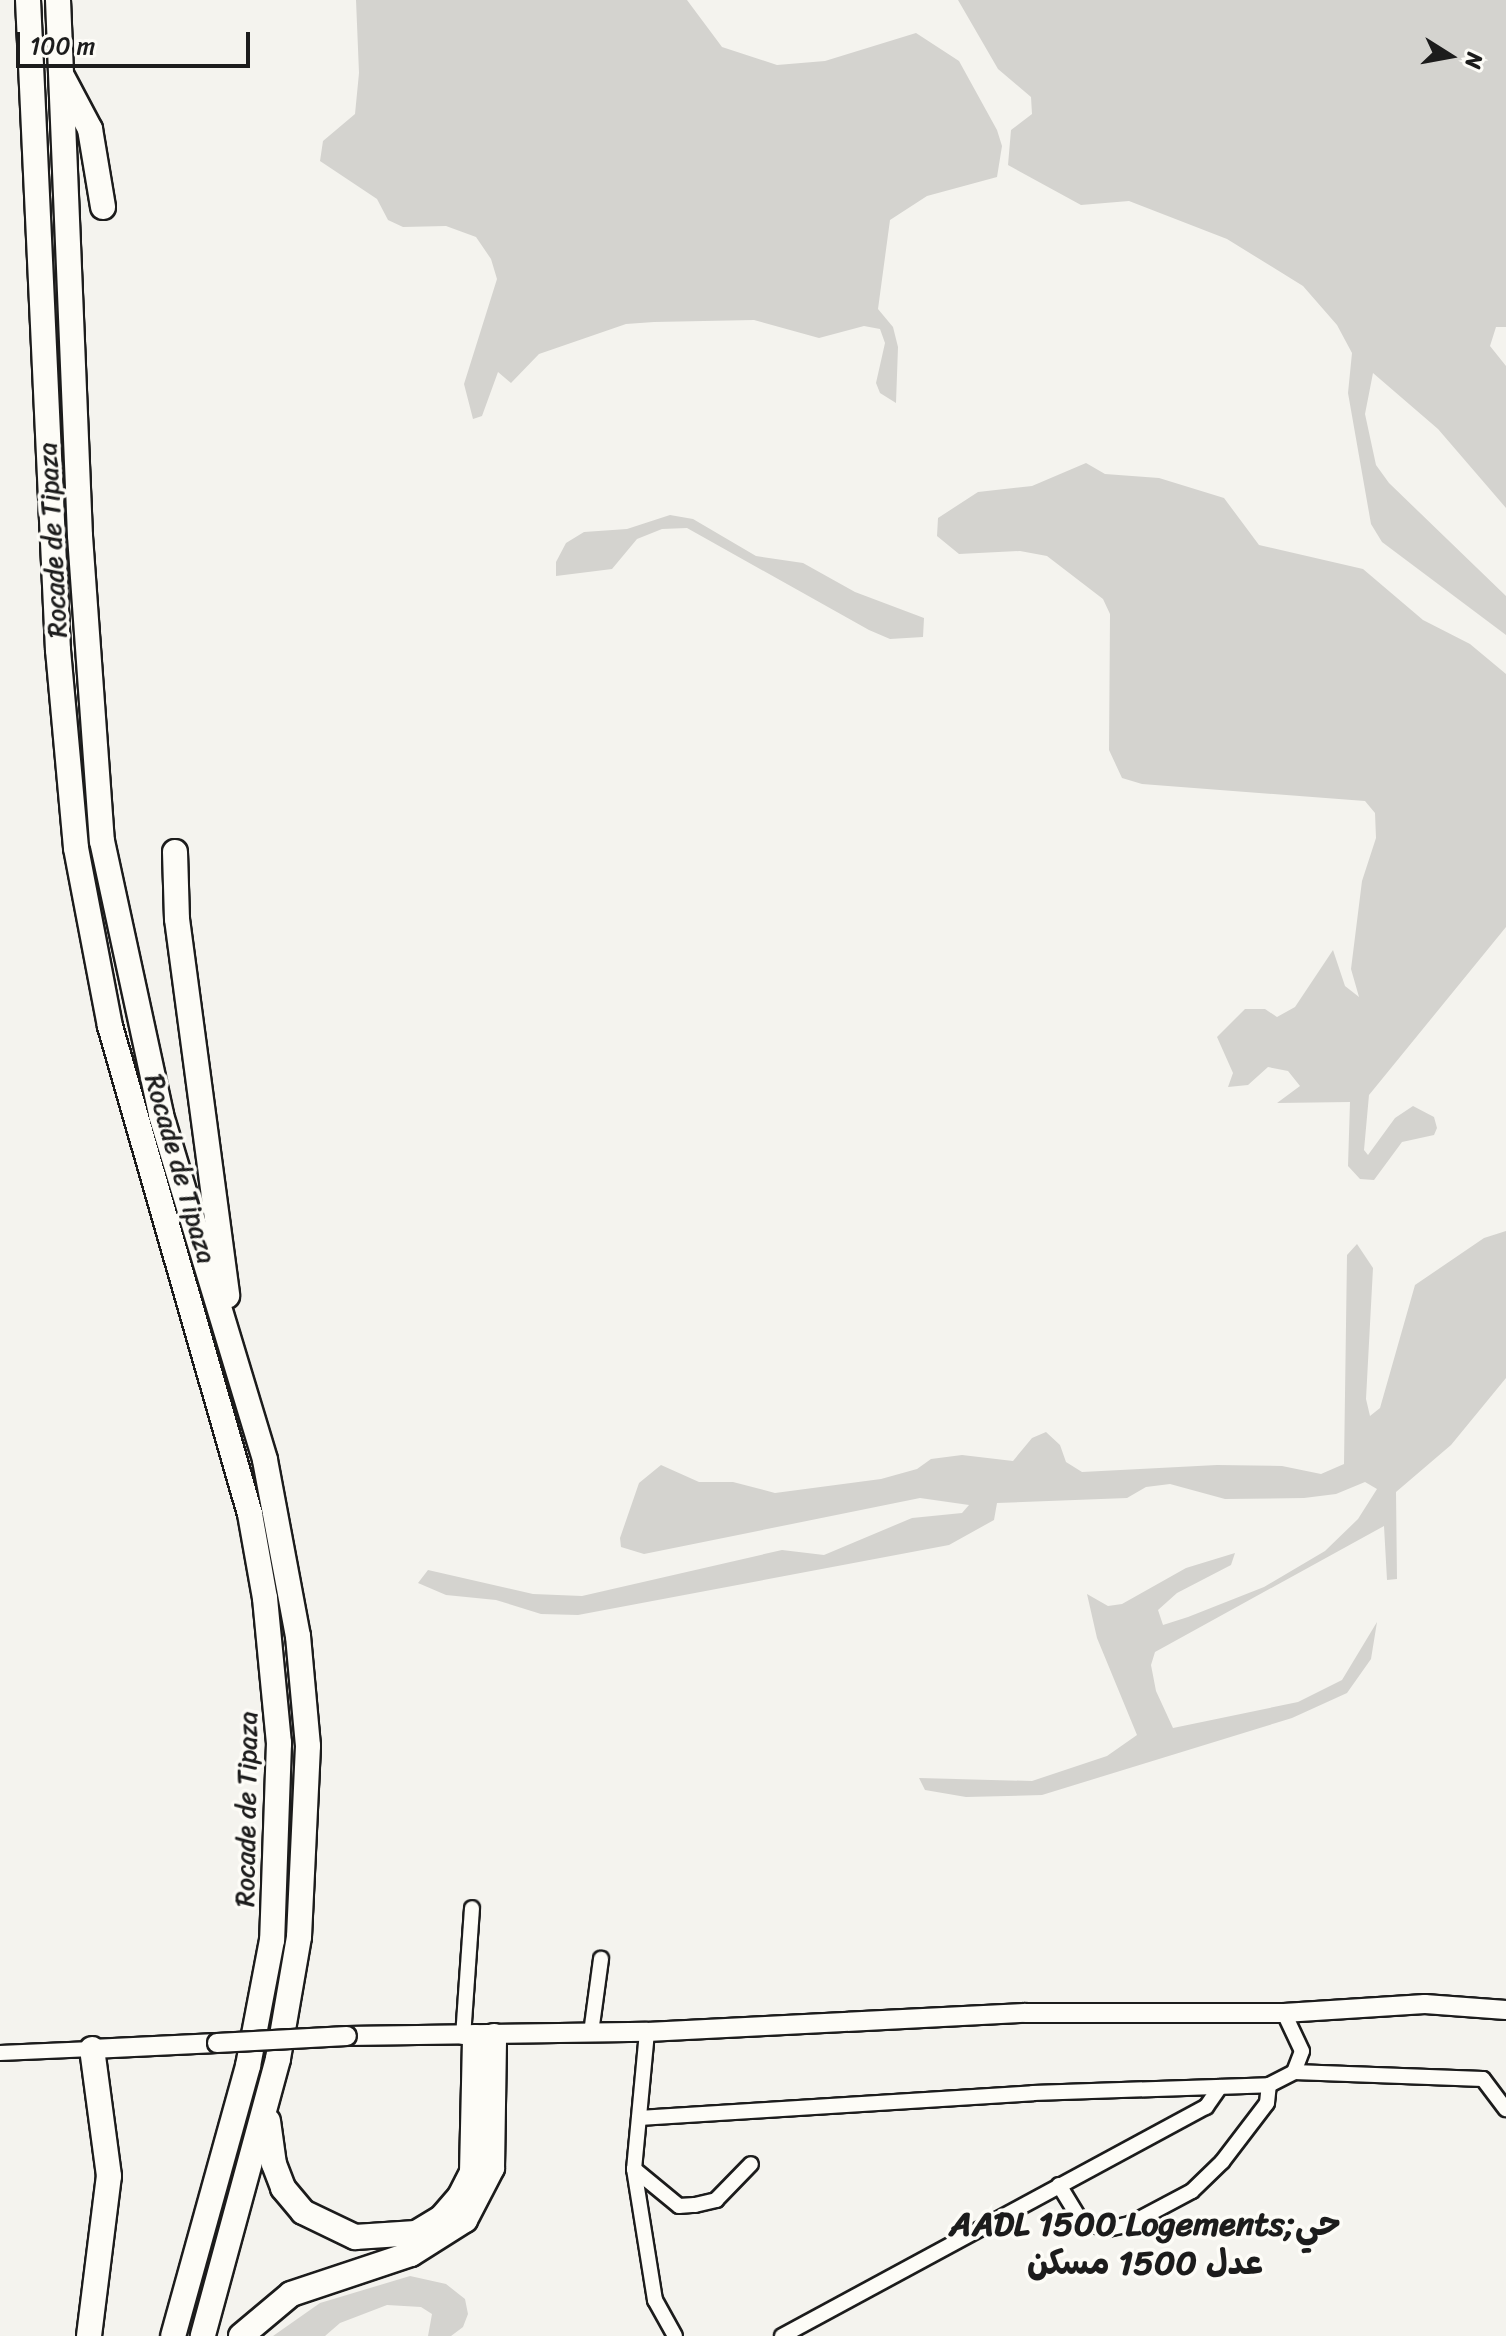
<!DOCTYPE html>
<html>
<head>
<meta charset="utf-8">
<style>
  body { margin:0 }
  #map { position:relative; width:1506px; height:2336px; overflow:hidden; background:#f4f3ee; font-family:Sriracha,"Playpen Sans Arabic",sans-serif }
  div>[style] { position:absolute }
  .green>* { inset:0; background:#d4d3cf }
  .roads { filter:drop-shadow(2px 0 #1c1c1c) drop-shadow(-2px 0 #1c1c1c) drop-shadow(0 2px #1c1c1c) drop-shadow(0 -2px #1c1c1c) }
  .minor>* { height:14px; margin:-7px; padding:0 7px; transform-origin:7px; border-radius:7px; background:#fdfcf7 }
  .tertiary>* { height:18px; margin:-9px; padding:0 9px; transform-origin:9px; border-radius:9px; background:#fdfcf7 }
  .motorway>* { height:24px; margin:-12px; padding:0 12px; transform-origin:12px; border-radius:12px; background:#fdfcf7 }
  .bridges { filter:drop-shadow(2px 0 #1c1c1c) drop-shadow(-2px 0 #1c1c1c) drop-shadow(0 2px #1c1c1c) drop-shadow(0 -2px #1c1c1c) }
  .tertiary-bridge>* { height:18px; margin:-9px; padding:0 9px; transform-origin:9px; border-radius:9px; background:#fdfcf7 }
  span { translate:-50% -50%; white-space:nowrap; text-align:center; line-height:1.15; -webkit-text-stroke:7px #fdfcf7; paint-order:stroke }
  .street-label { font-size:26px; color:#1c1c1c }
  .district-label { font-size:34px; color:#1c1c1c; font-weight:700 }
  .north { position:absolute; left:1410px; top:16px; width:80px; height:80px; -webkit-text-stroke:6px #fdfcf7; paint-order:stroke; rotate:101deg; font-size:22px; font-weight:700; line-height:32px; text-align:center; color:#1c1c1c }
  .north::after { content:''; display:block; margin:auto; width:28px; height:36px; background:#1c1c1c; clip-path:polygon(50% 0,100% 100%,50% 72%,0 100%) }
  .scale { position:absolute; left:16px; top:32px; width:234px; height:36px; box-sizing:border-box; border:4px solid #1c1c1c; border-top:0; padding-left:10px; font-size:24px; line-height:28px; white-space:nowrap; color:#1c1c1c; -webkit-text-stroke:6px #fdfcf7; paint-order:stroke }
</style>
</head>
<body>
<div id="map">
  <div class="green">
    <i style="clip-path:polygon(356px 0,687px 0,722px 47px,777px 65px,825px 61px,916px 33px,959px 61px,997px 130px,1002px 146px,997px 177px,927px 196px,890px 220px,878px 309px,893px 327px,898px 347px,896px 403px,880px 393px,876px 383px,885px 343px,880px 329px,864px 326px,819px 338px,754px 320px,654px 322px,626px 324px,539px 354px,511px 383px,498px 372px,482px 416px,473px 419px,464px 384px,497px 279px,491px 259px,476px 237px,446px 226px,403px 227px,388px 220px,377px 199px,320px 161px,323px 141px,355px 114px,359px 73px)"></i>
    <i style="clip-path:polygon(958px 0,1506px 0,1506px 327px,1496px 327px,1490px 346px,1506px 366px,1506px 508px,1438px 429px,1373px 373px,1365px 414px,1376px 465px,1389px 483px,1506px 596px,1506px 635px,1382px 542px,1371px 524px,1348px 393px,1352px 353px,1337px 325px,1303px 286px,1227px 239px,1129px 201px,1081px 205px,1008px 165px,1011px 130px,1032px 114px,1031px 97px,998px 69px)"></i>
    <i style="clip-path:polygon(1086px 463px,1105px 474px,1159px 478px,1224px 498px,1259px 545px,1363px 569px,1423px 620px,1470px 644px,1506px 674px,1506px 927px,1369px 1095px,1364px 1150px,1368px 1155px,1395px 1118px,1413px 1106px,1434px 1117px,1437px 1128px,1434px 1135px,1402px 1142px,1374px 1180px,1360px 1179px,1348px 1166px,1350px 1102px,1277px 1103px,1300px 1086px,1288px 1071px,1268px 1067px,1248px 1085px,1228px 1087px,1233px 1073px,1217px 1037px,1245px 1009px,1265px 1009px,1277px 1017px,1295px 1007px,1333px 950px,1345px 986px,1359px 997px,1351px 969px,1362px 881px,1376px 838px,1375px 813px,1365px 801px,1142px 784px,1122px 778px,1109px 750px,1110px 614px,1103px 599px,1047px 556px,1020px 551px,959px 554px,937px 536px,938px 518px,978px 492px,1032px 486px)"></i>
    <i style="clip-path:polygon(670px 515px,693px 519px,756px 556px,803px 563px,855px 592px,924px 618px,923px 637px,890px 639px,869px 630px,687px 528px,662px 529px,637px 539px,612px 569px,556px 576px,556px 562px,566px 543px,584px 532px,627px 529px)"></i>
    <i style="clip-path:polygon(1506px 1231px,1506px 1378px,1451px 1445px,1396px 1492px,1397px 1579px,1387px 1580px,1384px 1526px,1155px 1652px,1151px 1665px,1156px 1691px,1173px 1728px,1298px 1702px,1342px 1680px,1377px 1622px,1371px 1659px,1347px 1693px,1292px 1718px,1042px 1795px,966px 1797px,925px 1790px,919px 1778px,1032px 1781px,1107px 1756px,1137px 1735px,1097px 1638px,1087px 1594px,1108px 1606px,1122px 1604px,1186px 1568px,1235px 1553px,1231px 1565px,1177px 1593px,1158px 1610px,1163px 1625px,1188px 1617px,1264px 1587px,1325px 1551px,1358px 1519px,1377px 1489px,1365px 1482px,1336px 1494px,1304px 1498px,1225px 1499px,1170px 1484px,1146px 1487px,1127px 1498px,997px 1503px,994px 1520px,949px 1545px,578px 1615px,541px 1614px,496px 1600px,446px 1595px,418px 1583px,428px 1570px,533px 1594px,582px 1596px,782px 1550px,824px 1555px,912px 1518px,962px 1513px,969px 1505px,920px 1498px,644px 1554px,621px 1547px,620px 1538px,639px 1483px,661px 1465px,699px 1482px,733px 1482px,775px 1493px,881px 1479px,917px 1469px,931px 1459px,962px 1455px,1013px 1461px,1032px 1438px,1046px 1432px,1060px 1445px,1066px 1462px,1082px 1472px,1217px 1465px,1282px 1466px,1321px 1474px,1344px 1464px,1347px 1255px,1357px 1244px,1373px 1268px,1366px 1399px,1370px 1416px,1380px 1408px,1415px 1285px,1484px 1238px)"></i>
    <i style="clip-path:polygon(410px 2276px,446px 2284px,465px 2299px,468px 2314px,463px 2327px,451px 2336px,428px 2336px,432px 2314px,421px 2307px,387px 2305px,340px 2323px,325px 2336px,273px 2336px,320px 2303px)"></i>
  </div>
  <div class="roads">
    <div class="minor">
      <i style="left:647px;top:2032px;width:138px;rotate:95.4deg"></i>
      <i style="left:634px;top:2169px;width:133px;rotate:80.9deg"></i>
      <i style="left:655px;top:2300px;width:41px;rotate:60.9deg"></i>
      <i style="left:591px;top:2033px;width:75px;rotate:-82.3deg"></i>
      <i style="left:463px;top:2037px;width:129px;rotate:-86deg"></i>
      <i style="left:0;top:2053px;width:92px;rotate:-2.5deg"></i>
      <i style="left:1294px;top:2072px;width:189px;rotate:2.1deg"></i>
      <i style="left:1483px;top:2079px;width:38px;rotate:53deg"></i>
      <i style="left:639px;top:2118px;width:395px;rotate:-3.6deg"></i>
      <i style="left:1033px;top:2093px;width:236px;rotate:-1.9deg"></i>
      <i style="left:1269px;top:2085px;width:28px;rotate:-27deg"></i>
      <i style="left:1294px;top:2072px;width:22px;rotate:-69deg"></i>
      <i style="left:1302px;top:2051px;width:42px;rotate:-115.3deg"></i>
      <i style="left:634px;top:2169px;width:58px;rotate:39.4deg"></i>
      <i style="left:679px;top:2206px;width:16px;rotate:-4deg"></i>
      <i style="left:695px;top:2205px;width:22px;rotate:-13deg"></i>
      <i style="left:716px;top:2200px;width:50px;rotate:-45.8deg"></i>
      <i style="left:1059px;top:2185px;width:42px;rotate:58.6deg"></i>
      <i style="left:1081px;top:2221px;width:28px;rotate:17deg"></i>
      <i style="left:1108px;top:2229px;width:23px;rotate:-13deg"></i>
      <i style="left:1130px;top:2224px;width:70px;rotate:-28deg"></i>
      <i style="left:1192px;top:2191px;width:42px;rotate:-44deg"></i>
      <i style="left:1222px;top:2162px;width:74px;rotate:-52.7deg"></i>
      <i style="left:1267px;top:2103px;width:18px;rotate:-84deg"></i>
      <i style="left:782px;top:2336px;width:482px;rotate:-28.4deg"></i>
      <i style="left:1206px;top:2107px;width:24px;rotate:-55deg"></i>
    </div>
    <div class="tertiary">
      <i style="left:347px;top:2036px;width:300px;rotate:-0.8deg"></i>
      <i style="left:647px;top:2032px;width:378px;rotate:-2.9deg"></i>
      <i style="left:1025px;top:2013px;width:259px"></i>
      <i style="left:1284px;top:2013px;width:141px;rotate:-3.7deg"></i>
      <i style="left:1425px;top:2004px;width:81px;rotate:4.2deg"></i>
      <i style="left:92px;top:2049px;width:125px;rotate:-2.7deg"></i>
    </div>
    <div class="motorway">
      <i style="left:28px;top:0;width:651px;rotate:87.36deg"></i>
      <i style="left:58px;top:650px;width:199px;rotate:84.8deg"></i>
      <i style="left:76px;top:848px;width:181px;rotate:79.2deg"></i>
      <i style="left:110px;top:1026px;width:508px;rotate:73.99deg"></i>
      <i style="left:250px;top:1514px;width:85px;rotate:79.9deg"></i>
      <i style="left:265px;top:1598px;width:146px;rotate:84.5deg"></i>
      <i style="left:279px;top:1743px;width:197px;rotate:92deg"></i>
      <i style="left:272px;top:1940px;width:128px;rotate:100.8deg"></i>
      <i style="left:248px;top:2066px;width:280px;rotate:105.5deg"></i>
      <i style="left:58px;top:0;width:536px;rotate:87.65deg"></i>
      <i style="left:80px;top:536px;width:306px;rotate:85.9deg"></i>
      <i style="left:102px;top:841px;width:280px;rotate:77.8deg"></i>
      <i style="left:161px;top:1115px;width:360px;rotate:73.2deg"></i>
      <i style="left:265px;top:1460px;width:179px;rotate:79.4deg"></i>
      <i style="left:298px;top:1636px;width:110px;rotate:84.8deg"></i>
      <i style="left:308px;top:1746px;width:191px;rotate:92.7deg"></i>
      <i style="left:299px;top:1937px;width:124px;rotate:99.8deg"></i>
      <i style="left:278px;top:2059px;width:287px;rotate:105.2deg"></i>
      <i style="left:63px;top:78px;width:58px;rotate:62.1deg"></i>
      <i style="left:90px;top:129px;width:79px;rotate:80.5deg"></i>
      <i style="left:175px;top:852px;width:67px;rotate:88.3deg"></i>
      <i style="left:177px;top:919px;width:380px;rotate:82.4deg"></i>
      <i style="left:268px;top:2121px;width:43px;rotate:82.1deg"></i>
      <i style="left:274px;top:2164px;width:26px;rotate:69deg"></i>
      <i style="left:283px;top:2188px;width:31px;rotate:50deg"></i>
      <i style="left:303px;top:2212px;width:58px;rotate:25.7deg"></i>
      <i style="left:355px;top:2237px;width:61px;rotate:-3.8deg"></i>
      <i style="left:416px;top:2233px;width:29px;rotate:-31deg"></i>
      <i style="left:441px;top:2218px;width:29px;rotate:-49deg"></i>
      <i style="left:460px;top:2196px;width:27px;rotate:-63deg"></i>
      <i style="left:472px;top:2172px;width:135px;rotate:-88.7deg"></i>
      <i style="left:89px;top:2336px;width:161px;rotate:-82.9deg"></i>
      <i style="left:109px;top:2176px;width:128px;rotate:-97.6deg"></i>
      <i style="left:241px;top:2336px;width:65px;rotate:-40deg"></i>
      <i style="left:291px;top:2294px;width:126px;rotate:-18.4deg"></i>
      <i style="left:411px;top:2254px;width:64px;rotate:-32.2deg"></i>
      <i style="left:465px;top:2220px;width:59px;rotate:-62.6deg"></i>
      <i style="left:492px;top:2168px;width:132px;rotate:-89.1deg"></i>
    </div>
  </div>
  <div class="bridges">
    <div class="tertiary-bridge">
      <i style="left:217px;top:2043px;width:130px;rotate:-3.1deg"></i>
    </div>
  </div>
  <div class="street-label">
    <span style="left:53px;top:540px;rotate:-93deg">Rocade de Tipaza</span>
    <span style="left:180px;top:1169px;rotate:74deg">Rocade de Tipaza</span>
    <span style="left:247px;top:1809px;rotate:-89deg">Rocade de Tipaza</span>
  </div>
  <div class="district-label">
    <span style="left:1145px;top:2244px">AADL 1500 Logements;حي<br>عدل 1500 مسكن</span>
  </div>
  <div class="north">N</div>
  <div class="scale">100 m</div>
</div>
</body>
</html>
